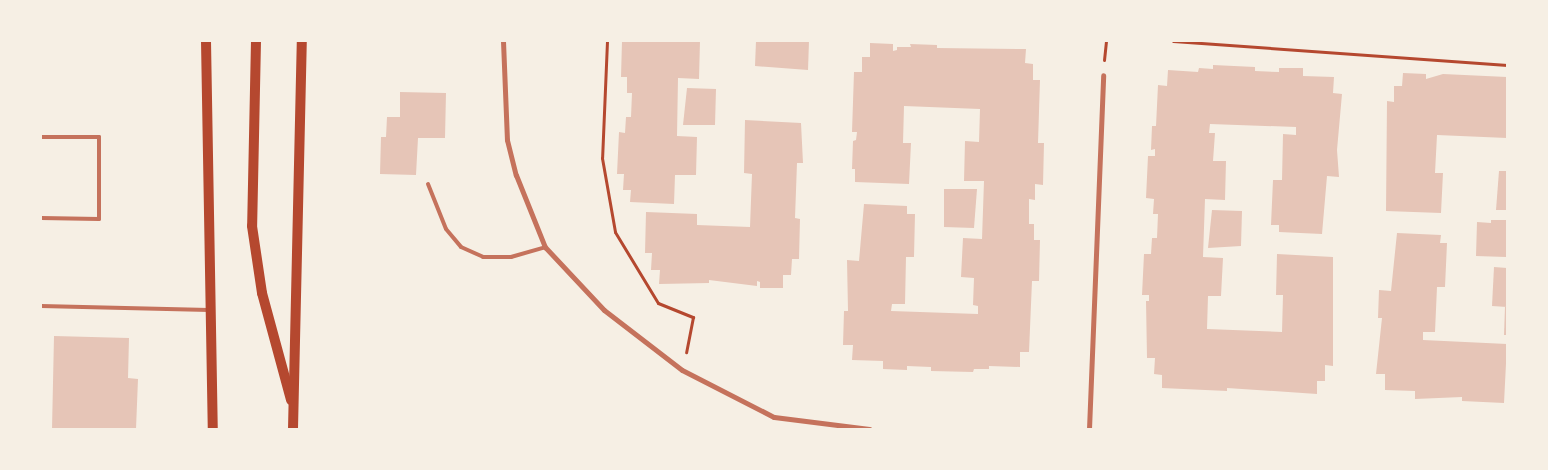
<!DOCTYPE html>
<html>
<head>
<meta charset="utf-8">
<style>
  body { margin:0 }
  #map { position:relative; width:1548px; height:470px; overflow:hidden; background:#f6efe4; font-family:"Archivo Narrow",sans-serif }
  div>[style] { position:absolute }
  .building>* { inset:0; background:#e6c5b7 }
  .path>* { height:3px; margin:-1.5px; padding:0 1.5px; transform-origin:1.5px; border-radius:1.5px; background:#b5482f }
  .service>* { height:4px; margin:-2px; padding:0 2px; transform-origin:2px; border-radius:2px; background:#c5725c }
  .minor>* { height:5px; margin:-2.5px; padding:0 2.5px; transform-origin:2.5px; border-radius:2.5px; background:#c5725c }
  .secondary>* { height:10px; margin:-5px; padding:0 5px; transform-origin:5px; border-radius:5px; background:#b5482f }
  span { translate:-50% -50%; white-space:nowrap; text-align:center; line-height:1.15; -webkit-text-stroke:5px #f6efe4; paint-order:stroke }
  .frame { position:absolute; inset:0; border:42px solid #f6efe4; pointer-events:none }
</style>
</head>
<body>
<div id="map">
  <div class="building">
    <i style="clip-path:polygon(622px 41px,700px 41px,699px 79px,678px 78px,677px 136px,697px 137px,696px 175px,675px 175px,674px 204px,630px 202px,631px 190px,623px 190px,624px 174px,617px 174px,619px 132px,625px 133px,626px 117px,631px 117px,632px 93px,627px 93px,627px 77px,621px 77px)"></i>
    <i style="clip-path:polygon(756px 41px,809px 41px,808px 70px,755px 66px)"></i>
    <i style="clip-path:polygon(870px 43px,893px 44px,893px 51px,897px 50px,897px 47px,911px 47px,910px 44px,937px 45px,937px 48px,1026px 49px,1025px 63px,1033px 64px,1033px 80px,1040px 80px,1038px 143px,1044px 143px,1043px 185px,1035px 184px,1035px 200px,1029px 199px,1029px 224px,1034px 224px,1034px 240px,1040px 240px,1039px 281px,1032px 281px,1029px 352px,1020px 352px,1020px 367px,989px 366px,989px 369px,974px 369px,973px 372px,931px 371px,931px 367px,907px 366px,907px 370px,883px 369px,883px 361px,852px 360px,853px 345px,843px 345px,844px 311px,848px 311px,847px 260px,859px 261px,864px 204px,907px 206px,907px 214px,915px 214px,914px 257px,906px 257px,905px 304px,892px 304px,891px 311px,978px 314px,978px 306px,973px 305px,974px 278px,961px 277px,963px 238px,982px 239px,984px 181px,964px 181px,965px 141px,979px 142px,980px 109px,904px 106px,903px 143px,911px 143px,909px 184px,855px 182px,855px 169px,852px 169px,853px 141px,856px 140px,857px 132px,852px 132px,854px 72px,862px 72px,862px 57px,870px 57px)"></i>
    <i style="clip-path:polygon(1213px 65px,1255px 67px,1255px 71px,1279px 72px,1279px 68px,1303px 68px,1303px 76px,1334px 77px,1333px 93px,1342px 94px,1337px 150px,1339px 177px,1327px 176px,1322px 234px,1279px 232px,1279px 225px,1271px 225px,1273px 180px,1282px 180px,1283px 134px,1296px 135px,1296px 127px,1210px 124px,1209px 133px,1215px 133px,1213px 161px,1226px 161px,1225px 200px,1205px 199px,1203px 257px,1223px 258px,1221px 296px,1208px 296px,1207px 329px,1282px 332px,1283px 295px,1276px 295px,1277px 254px,1333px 257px,1333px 366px,1325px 365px,1325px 381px,1317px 381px,1317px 394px,1227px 388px,1227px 391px,1162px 388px,1162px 375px,1154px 374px,1155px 358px,1147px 358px,1146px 301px,1149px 301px,1149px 295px,1142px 295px,1144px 254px,1151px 254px,1152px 238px,1157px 238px,1158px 214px,1153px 214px,1154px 199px,1146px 198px,1148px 156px,1155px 156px,1155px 149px,1151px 150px,1152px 126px,1156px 126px,1158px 85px,1167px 86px,1168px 70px,1198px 72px,1199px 68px,1213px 69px)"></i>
    <i style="clip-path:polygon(1403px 73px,1426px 74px,1426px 79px,1443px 74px,1507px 77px,1507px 138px,1437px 135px,1435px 173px,1443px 173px,1441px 213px,1386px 211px,1387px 101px,1394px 102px,1394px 86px,1402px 86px)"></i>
    <i style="clip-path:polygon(687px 88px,716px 89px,715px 125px,683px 125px)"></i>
    <i style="clip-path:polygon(400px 92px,446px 93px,445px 138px,418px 138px,416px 175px,380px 174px,381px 137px,386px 137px,387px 117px,400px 117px)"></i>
    <i style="clip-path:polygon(745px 120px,801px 123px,803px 163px,797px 163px,795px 218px,800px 219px,799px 259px,792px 259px,791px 275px,783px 275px,783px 288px,760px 288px,760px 282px,757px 281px,757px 286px,709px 280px,709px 283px,659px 284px,660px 270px,651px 270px,652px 253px,645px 253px,646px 212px,697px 214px,697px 225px,750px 227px,752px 174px,744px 173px)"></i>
    <i style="clip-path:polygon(1499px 171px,1507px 171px,1507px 210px,1496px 210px)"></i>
    <i style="clip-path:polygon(944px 189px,977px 189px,974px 228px,944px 227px)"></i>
    <i style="clip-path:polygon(1212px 210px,1242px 211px,1241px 246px,1208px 248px)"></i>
    <i style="clip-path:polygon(1491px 220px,1507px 220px,1506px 257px,1476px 256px,1477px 222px,1491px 223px)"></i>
    <i style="clip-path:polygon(1397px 233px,1441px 235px,1440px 243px,1447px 243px,1445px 287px,1437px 287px,1435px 332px,1423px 332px,1423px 340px,1507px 344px,1504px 403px,1462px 401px,1462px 397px,1415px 399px,1415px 391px,1385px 390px,1385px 374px,1376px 374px,1382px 318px,1378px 318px,1379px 290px,1391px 291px)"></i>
    <i style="clip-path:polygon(1494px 267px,1507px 268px,1507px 307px,1492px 306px)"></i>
    <i style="clip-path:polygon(1505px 307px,1507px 307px,1507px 335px,1504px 335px)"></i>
    <i style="clip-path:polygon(54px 336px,129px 338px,128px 378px,138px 379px,136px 429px,52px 429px)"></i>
  </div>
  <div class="path">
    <i style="left:607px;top:41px;width:117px;rotate:92.4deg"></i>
    <i style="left:602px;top:158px;width:75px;rotate:80deg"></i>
    <i style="left:615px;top:232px;width:83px;rotate:58.8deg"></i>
    <i style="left:658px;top:303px;width:38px;rotate:22deg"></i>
    <i style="left:693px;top:317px;width:36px;rotate:101deg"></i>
    <i style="left:1173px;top:41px;width:335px;rotate:4.1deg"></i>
    <i style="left:1104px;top:60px;width:19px;rotate:-84deg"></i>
  </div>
  <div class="service">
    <i style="left:41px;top:137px;width:58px"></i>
    <i style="left:99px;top:137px;width:82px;rotate:90deg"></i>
    <i style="left:99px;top:219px;width:58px;rotate:-179deg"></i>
    <i style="left:428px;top:184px;width:48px;rotate:68.2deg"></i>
    <i style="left:446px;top:229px;width:23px;rotate:50deg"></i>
    <i style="left:461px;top:247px;width:24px;rotate:24deg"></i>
    <i style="left:483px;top:257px;width:28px"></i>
    <i style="left:511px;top:257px;width:35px;rotate:-16deg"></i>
    <i style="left:41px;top:306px;width:168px;rotate:1.4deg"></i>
  </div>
  <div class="minor">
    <i style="left:503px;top:41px;width:99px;rotate:87.7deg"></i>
    <i style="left:507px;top:140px;width:36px;rotate:76deg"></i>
    <i style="left:516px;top:175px;width:78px;rotate:68.1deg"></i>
    <i style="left:545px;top:247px;width:86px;rotate:46.9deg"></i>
    <i style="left:604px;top:310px;width:98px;rotate:37.6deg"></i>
    <i style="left:682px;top:370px;width:103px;rotate:27.1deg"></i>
    <i style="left:774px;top:417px;width:96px;rotate:7.2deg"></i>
    <i style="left:1089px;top:429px;width:354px;rotate:-87.7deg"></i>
  </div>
  <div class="secondary">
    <i style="left:206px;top:41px;width:388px;rotate:89deg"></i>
    <i style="left:256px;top:41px;width:185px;rotate:91.2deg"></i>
    <i style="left:252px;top:226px;width:68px;rotate:81.5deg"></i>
    <i style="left:262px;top:293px;width:111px;rotate:74.8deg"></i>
    <i style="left:293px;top:429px;width:388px;rotate:-88.7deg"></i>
  </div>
  <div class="frame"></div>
</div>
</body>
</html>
